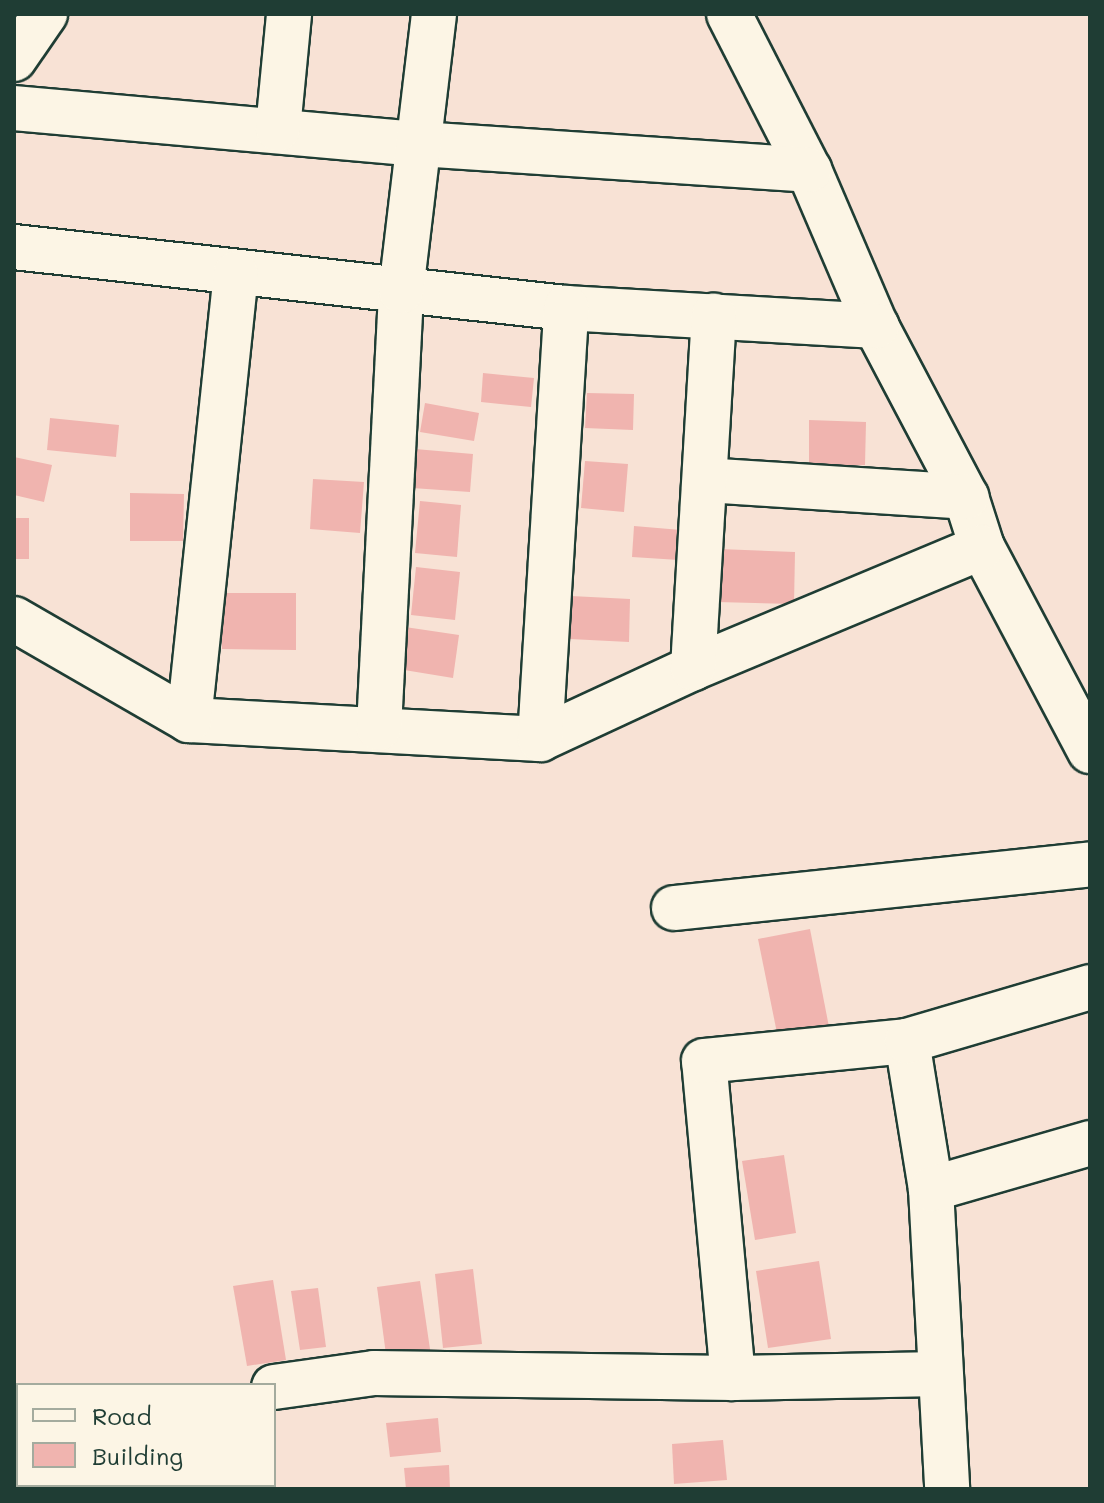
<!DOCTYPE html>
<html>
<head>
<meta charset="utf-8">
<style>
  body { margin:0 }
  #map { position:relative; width:1104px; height:1503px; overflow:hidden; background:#f8e2d5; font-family:Mali,sans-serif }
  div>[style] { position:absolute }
  .building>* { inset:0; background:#f0b4af }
  .roads { filter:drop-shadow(2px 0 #1f3d34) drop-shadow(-2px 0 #1f3d34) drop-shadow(0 2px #1f3d34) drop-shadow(0 -2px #1f3d34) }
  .minor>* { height:44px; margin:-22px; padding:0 22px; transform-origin:22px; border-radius:22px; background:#fcf5e5 }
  span { translate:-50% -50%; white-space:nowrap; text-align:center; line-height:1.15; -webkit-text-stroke:8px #fcf5e5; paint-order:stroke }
  .frame { position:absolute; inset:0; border:16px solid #1f3d34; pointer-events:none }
  .legend { position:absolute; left:16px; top:1383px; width:260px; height:104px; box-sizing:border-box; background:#fcf5e5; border:2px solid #a4ab9e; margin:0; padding:10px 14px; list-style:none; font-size:24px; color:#1f3d34 }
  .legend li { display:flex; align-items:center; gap:16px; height:40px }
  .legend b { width:40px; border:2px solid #a4ab9e }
</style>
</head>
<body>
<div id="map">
  <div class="building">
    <i style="clip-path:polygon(483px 373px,534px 378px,531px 407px,481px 402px)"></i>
    <i style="clip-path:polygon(587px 393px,634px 394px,633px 430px,585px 428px)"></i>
    <i style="clip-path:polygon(425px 403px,479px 413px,474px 441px,420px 432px)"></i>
    <i style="clip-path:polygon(50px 418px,119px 425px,116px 457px,47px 450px)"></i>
    <i style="clip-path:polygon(809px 420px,866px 422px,865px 465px,809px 465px)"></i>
    <i style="clip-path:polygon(415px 449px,473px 454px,470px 492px,412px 488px)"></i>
    <i style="clip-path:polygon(14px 457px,52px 465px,44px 502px,14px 495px)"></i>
    <i style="clip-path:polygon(585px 461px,628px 464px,624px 512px,581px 508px)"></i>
    <i style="clip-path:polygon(313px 479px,364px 482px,360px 533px,310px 529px)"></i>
    <i style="clip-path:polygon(130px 493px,184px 494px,183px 541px,130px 541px)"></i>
    <i style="clip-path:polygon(420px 501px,461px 505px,457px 557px,415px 553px)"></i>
    <i style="clip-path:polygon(14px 518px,29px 518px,29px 559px,14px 559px)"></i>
    <i style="clip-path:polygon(634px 526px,681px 530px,679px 560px,632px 557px)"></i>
    <i style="clip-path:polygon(719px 549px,795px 552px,794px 604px,717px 602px)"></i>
    <i style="clip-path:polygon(416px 567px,460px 572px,455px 620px,411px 615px)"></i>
    <i style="clip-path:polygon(222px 593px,296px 593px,296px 650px,222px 649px)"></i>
    <i style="clip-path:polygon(571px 596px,630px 599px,629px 642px,570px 639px)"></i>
    <i style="clip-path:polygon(405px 627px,459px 635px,453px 678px,398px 669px)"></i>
    <i style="clip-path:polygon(810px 929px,829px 1027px,778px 1038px,758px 939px)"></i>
    <i style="clip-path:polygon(784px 1155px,796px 1233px,755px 1240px,742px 1161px)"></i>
    <i style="clip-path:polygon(819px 1261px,831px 1339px,768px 1348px,756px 1271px)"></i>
    <i style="clip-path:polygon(473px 1269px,482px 1344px,443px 1348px,435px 1274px)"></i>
    <i style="clip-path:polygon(273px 1280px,286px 1360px,247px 1366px,233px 1286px)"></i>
    <i style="clip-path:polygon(420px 1281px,431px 1356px,387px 1362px,377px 1287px)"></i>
    <i style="clip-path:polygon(318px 1288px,326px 1347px,300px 1350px,291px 1291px)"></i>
    <i style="clip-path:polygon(438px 1418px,441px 1452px,390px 1457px,386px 1423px)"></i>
    <i style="clip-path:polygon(723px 1440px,727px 1480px,674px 1484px,672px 1444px)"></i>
    <i style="clip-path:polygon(449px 1465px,450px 1489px,406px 1489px,404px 1468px)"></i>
  </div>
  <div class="roads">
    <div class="minor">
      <i style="left:729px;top:14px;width:175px;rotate:62.9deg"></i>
      <i style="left:809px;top:170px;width:170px;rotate:66.8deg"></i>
      <i style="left:876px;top:326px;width:193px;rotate:62.2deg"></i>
      <i style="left:966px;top:497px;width:52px;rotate:72.3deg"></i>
      <i style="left:982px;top:547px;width:231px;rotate:62.1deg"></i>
      <i style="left:14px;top:59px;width:55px;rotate:-55.4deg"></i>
      <i style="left:14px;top:108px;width:407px;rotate:5.1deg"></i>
      <i style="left:419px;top:144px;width:391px;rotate:3.8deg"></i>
      <i style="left:278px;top:129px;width:116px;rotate:-84.5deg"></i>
      <i style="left:14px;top:247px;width:555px;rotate:6.31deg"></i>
      <i style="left:566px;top:308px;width:311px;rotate:3.3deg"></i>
      <i style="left:705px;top:480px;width:262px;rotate:3.7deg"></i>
      <i style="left:14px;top:619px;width:202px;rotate:30deg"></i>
      <i style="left:189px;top:720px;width:352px;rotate:3.1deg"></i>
      <i style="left:540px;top:739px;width:169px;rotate:-24.9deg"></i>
      <i style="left:693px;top:668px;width:313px;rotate:-22.7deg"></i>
      <i style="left:693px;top:668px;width:353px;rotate:-86.6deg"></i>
      <i style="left:189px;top:720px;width:449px;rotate:-84deg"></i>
      <i style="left:379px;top:728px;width:438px;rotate:-87.1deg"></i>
      <i style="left:401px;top:291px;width:279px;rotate:-83.2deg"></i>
      <i style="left:540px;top:739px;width:432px;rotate:-86.5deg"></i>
      <i style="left:674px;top:908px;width:418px;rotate:-6deg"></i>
      <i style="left:907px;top:1041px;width:150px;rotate:80.8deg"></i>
      <i style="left:931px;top:1189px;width:300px;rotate:86.9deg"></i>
      <i style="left:931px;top:1189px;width:166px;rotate:-16.1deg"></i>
      <i style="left:733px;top:1378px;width:318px;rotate:-95.2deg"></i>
      <i style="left:704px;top:1061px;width:204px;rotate:-5.6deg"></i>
      <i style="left:907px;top:1041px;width:191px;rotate:-16.4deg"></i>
      <i style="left:274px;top:1387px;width:101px;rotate:-8deg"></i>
      <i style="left:374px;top:1373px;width:359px;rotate:0.8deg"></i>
      <i style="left:733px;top:1378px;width:207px;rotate:-1.1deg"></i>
      <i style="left:14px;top:1476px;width:4px"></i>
    </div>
  </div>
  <div class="frame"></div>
  <ul class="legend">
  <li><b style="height:10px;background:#fcf5e5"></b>Road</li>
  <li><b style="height:22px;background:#f0b4af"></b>Building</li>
  </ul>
</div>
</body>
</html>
